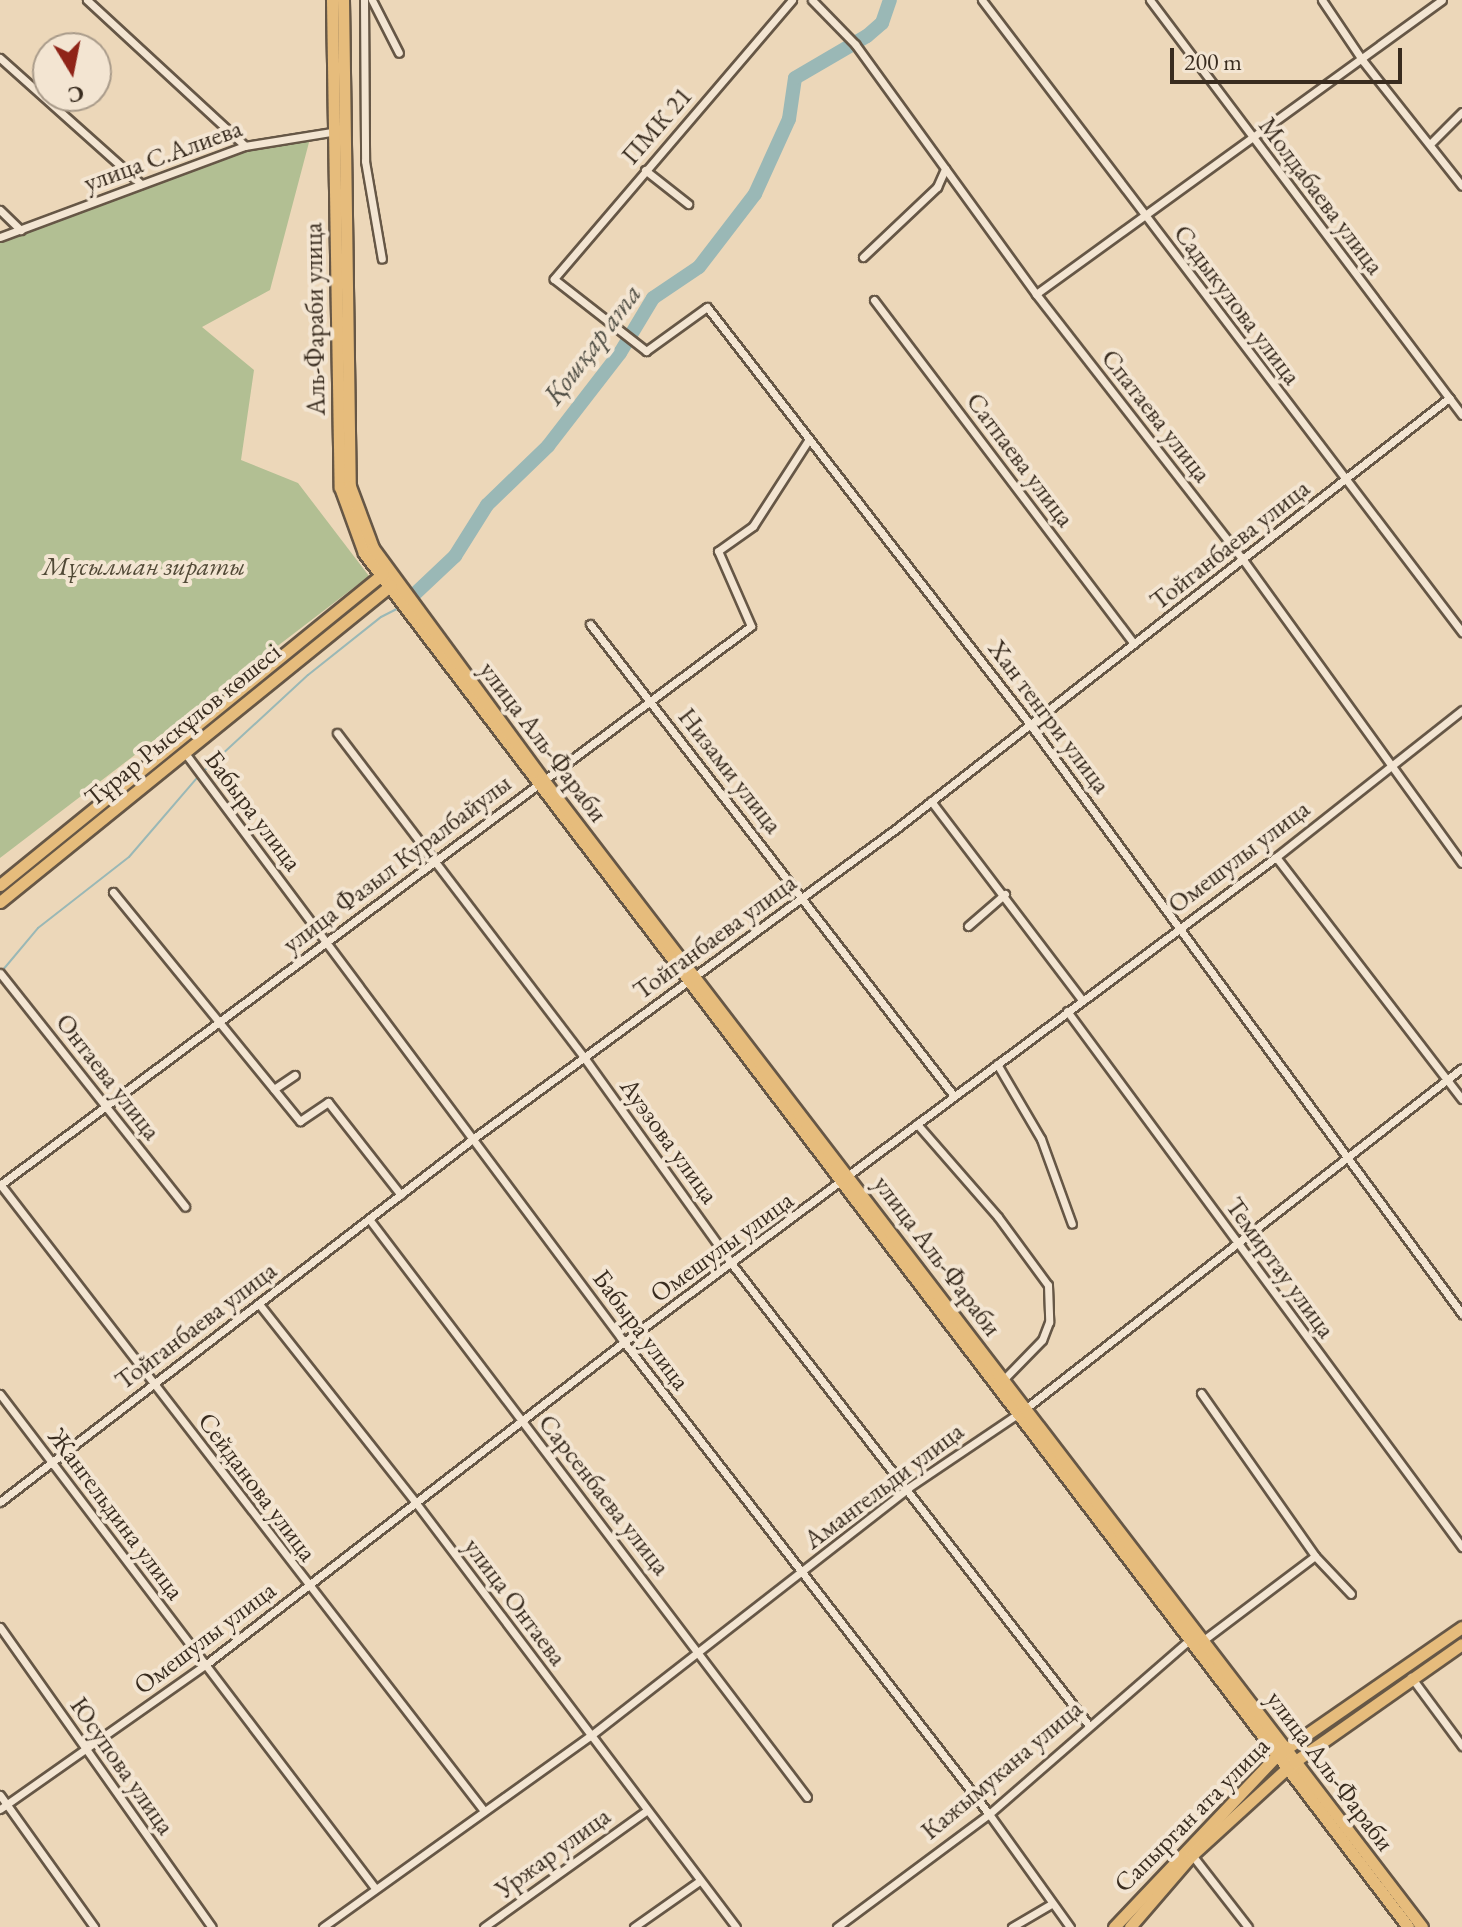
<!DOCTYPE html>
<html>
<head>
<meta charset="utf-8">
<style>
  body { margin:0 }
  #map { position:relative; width:1462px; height:1927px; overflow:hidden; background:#ecd7b9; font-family:"EB Garamond",serif }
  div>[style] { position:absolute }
  .green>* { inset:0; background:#b2bf93 }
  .stream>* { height:2px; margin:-1px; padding:0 1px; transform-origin:1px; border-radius:1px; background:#9ab8b6 }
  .river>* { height:14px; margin:-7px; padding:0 7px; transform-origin:7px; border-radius:7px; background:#9ab8b6 }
  .roads { filter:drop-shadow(2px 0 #665746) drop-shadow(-2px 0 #665746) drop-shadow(0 2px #665746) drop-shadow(0 -2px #665746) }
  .minor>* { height:7px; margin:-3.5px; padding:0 3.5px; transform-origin:3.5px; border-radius:3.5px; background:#f3e5d2 }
  .primary>* { height:11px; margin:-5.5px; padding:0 5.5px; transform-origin:5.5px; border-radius:5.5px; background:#e6bc7c }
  span { translate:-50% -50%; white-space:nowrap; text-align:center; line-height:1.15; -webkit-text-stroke:8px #f3e5d2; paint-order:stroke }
  .street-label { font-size:26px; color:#392c1f }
  .park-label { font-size:26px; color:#514936; font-style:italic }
  .water-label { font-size:28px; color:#514f45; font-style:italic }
  .north { position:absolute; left:32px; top:32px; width:80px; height:80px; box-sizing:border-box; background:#f3e5d2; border:2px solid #a99b8a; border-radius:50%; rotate:170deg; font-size:22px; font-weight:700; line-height:32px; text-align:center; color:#392c1f }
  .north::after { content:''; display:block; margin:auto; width:28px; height:36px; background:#8f2418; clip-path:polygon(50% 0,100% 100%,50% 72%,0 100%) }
  .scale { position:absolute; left:1170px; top:48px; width:232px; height:36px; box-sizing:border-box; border:4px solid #392c1f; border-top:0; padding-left:10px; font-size:24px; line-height:28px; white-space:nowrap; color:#392c1f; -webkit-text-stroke:6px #f3e5d2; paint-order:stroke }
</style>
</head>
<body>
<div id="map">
  <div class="green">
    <i style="clip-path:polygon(312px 131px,270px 290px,202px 327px,254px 370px,241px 460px,298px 483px,369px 576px,0 858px,0 237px,245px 146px)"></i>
  </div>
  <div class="stream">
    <i style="left:205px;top:770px;width:140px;rotate:-42.7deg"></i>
    <i style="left:308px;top:675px;width:93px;rotate:-38.5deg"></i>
    <i style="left:381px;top:617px;width:22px;rotate:-27deg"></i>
    <i style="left:2px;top:971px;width:56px;rotate:-50.1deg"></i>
    <i style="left:38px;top:928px;width:115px;rotate:-38deg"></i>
    <i style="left:129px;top:857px;width:103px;rotate:-49.3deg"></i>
  </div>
  <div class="river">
    <i style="left:402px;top:606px;width:73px;rotate:-43.3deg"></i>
    <i style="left:455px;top:556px;width:60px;rotate:-57.9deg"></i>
    <i style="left:487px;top:505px;width:85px;rotate:-44deg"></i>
    <i style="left:548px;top:446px;width:118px;rotate:-52.3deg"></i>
    <i style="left:620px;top:353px;width:64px;rotate:-59deg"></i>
    <i style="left:653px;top:298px;width:55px;rotate:-34deg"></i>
    <i style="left:699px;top:267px;width:92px;rotate:-52.5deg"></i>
    <i style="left:755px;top:194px;width:82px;rotate:-65.6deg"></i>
    <i style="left:789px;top:119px;width:41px;rotate:-81.7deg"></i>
    <i style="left:795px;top:78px;width:83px;rotate:-30.3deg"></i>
    <i style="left:867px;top:36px;width:20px;rotate:-41deg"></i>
    <i style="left:882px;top:23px;width:24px;rotate:-71deg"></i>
  </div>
  <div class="roads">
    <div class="minor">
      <i style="left:87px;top:0;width:215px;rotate:42.7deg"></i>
      <i style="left:364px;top:0;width:161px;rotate:89.6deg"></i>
      <i style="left:365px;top:161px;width:99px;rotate:80.2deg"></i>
      <i style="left:372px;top:0;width:59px;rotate:63deg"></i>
      <i style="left:792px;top:0;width:367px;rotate:130.5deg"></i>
      <i style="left:554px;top:279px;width:117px;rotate:38deg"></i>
      <i style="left:646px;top:351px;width:75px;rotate:-35.8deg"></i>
      <i style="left:707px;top:307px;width:526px;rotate:52.26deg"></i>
      <i style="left:1029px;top:723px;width:733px;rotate:53.77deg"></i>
      <i style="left:812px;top:0;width:62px;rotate:45.7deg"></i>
      <i style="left:855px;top:44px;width:309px;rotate:54.1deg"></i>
      <i style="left:1036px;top:294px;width:338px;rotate:52.1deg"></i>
      <i style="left:1244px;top:561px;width:372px;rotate:54.2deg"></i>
      <i style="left:982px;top:0;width:794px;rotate:52.78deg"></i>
      <i style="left:1150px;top:0;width:519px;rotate:53.06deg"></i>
      <i style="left:1322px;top:0;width:73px;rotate:56.1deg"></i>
      <i style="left:1363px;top:61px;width:159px;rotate:51.6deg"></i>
      <i style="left:0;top:58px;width:189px;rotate:41.8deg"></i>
      <i style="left:1432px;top:142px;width:42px;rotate:-45deg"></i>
      <i style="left:645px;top:170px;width:55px;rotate:38.3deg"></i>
      <i style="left:0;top:210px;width:29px;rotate:44deg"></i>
      <i style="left:0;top:237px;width:261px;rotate:-20.4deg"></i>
      <i style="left:245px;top:146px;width:94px;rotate:-9.2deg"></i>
      <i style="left:863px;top:257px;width:102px;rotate:-43.4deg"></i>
      <i style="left:937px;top:187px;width:20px;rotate:-66deg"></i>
      <i style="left:1036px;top:294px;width:501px;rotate:-35.91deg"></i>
      <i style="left:874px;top:300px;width:431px;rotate:52.9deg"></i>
      <i style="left:590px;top:624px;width:596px;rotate:52.36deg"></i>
      <i style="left:337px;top:733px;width:406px;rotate:52.7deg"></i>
      <i style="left:583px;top:1056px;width:254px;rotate:54.4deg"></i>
      <i style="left:731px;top:1263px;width:582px;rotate:52.26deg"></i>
      <i style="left:185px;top:753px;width:735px;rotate:53.3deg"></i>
      <i style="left:624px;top:1342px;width:597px;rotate:52.29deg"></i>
      <i style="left:989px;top:1814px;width:139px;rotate:54.4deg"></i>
      <i style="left:931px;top:801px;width:250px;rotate:52.8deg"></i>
      <i style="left:1276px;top:857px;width:305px;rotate:52.5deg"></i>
      <i style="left:113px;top:892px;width:296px;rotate:50.8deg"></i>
      <i style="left:300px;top:1121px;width:34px;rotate:-34deg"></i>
      <i style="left:328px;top:1102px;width:118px;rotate:51.9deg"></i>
      <i style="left:968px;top:926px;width:49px;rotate:-40.9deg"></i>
      <i style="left:0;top:973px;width:298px;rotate:51.6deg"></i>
      <i style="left:1067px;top:1011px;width:666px;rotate:53.61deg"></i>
      <i style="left:997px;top:1064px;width:87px;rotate:59.6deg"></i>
      <i style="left:1041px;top:1139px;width:90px;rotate:70deg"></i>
      <i style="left:274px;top:1089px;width:25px;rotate:-34deg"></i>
      <i style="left:917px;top:1124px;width:123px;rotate:48.9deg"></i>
      <i style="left:998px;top:1217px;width:84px;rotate:53.7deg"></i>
      <i style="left:1048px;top:1285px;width:37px;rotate:88deg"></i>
      <i style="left:1049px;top:1322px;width:19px;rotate:111deg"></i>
      <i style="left:1042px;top:1340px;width:56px;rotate:134.3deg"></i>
      <i style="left:0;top:1184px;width:792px;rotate:52.33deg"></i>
      <i style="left:0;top:1185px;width:936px;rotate:-36.66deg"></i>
      <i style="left:751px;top:626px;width:82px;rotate:-113.7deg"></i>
      <i style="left:718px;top:551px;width:43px;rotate:-35.5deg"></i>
      <i style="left:753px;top:526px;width:103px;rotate:-57.2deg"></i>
      <i style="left:369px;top:1219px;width:725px;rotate:52.85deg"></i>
      <i style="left:259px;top:1304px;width:253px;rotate:51.7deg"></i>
      <i style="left:416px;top:1503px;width:531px;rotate:52.96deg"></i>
      <i style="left:1201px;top:1393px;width:199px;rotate:55deg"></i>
      <i style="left:1315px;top:1556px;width:141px;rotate:143deg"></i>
      <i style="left:0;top:1394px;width:620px;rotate:52.8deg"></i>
      <i style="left:0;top:1502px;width:598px;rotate:-37.52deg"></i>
      <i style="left:474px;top:1138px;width:524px;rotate:-36.24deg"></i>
      <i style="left:897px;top:828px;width:700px;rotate:-37.92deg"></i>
      <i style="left:1315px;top:1556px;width:52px;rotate:46.5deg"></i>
      <i style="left:0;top:1627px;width:367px;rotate:54.8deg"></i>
      <i style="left:1411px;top:1677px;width:86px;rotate:53.5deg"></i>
      <i style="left:0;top:1795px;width:162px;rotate:54.5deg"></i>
      <i style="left:0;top:1809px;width:251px;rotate:-35.1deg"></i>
      <i style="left:205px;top:1665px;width:529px;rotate:-37.63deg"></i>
      <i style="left:624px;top:1342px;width:813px;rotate:-36.64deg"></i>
      <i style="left:1276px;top:857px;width:237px;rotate:-38.3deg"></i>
      <i style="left:1192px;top:1855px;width:91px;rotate:52.1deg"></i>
      <i style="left:323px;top:1927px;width:328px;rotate:-35.6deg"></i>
      <i style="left:590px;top:1736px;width:403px;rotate:-37.9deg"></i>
      <i style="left:908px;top:1488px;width:141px;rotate:-34deg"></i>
      <i style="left:1025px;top:1409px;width:554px;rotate:-37.97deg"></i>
      <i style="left:484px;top:1927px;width:199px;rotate:-35.6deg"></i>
      <i style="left:634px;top:1927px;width:78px;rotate:-35.1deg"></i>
      <i style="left:837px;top:1927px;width:189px;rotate:-36.6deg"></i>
      <i style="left:989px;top:1814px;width:265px;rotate:-41deg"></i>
      <i style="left:1012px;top:1927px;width:45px;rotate:-30.5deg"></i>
    </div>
    <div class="primary">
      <i style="left:332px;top:0;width:487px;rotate:89.1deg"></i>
      <i style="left:340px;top:487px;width:70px;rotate:70deg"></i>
      <i style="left:364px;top:553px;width:1726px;rotate:52.77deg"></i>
      <i style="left:343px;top:0;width:486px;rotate:89.2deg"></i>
      <i style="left:350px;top:486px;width:66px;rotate:69.6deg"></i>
      <i style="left:373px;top:548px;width:285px;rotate:53.7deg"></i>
      <i style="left:542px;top:778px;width:1447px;rotate:52.55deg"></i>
      <i style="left:0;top:885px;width:493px;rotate:-39.1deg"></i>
      <i style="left:0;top:902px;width:503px;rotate:-39.03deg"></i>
      <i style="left:1114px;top:1927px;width:237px;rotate:-46.5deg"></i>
      <i style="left:1277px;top:1755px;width:225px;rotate:-34.7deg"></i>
      <i style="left:1130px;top:1927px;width:95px;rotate:-49.3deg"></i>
      <i style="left:1192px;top:1855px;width:138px;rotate:-42.4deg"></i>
      <i style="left:1294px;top:1762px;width:205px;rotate:-35.1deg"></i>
    </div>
  </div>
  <div class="street-label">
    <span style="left:657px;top:126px;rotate:-49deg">ПМК 21</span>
    <span style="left:163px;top:156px;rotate:-20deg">улица С.Алиева</span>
    <span style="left:1321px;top:196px;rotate:53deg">Молдабаева улица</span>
    <span style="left:1237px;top:305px;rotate:53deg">Садыкулова улица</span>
    <span style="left:315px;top:319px;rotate:-91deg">Аль-Фараби улица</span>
    <span style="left:1156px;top:416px;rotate:52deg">Спатаева улица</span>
    <span style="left:1020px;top:460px;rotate:53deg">Сатпаева улица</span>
    <span style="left:1230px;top:545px;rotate:-38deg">Тойганбаева улица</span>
    <span style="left:1049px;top:717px;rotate:53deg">Хан тенгри улица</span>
    <span style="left:183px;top:725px;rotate:-39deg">Тұрар Рыскұлов көшесі</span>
    <span style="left:543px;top:742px;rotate:53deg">улица Аль-Фараби</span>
    <span style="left:730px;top:771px;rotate:52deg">Низами улица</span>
    <span style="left:253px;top:811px;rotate:53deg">Бабыра улица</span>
    <span style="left:1239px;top:857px;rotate:-37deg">Омешулы улица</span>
    <span style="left:397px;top:864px;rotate:-37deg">улица Фазыл Куралбайулы</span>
    <span style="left:715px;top:937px;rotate:-36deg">Тойганбаева улица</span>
    <span style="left:108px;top:1077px;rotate:52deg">Онтаева улица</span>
    <span style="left:669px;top:1141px;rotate:54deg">Ауэзова улица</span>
    <span style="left:722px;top:1247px;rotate:-36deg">Омешулы улица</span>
    <span style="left:937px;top:1256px;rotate:53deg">улица Аль-Фараби</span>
    <span style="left:1280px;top:1268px;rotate:54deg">Темиртау улица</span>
    <span style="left:196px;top:1326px;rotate:-37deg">Тойганбаева улица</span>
    <span style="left:641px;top:1330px;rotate:53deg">Бабыра улица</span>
    <span style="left:884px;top:1486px;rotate:-37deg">Амангельди улица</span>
    <span style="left:257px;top:1487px;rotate:53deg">Сейданова улица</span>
    <span style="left:604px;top:1495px;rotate:52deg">Сарсенбаева улица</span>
    <span style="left:116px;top:1514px;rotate:53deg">Жангельдина улица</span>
    <span style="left:515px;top:1602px;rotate:53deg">улица Онтаева</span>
    <span style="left:205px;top:1638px;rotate:-37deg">Омешулы улица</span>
    <span style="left:122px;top:1766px;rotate:55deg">Юсупова улица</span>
    <span style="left:1002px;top:1770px;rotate:-40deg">Кажымукана улица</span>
    <span style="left:1330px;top:1771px;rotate:53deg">улица Аль-Фараби</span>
    <span style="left:1192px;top:1815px;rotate:-45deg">Сапырган ата улица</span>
    <span style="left:553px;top:1853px;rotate:-36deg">Уржар улица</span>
  </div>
  <div class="park-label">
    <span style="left:144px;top:567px">Мұсылман зираты</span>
  </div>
  <div class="water-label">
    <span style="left:592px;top:344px;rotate:-53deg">Қошқар ата</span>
  </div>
  <div class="north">С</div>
  <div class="scale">200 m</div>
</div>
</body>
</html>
